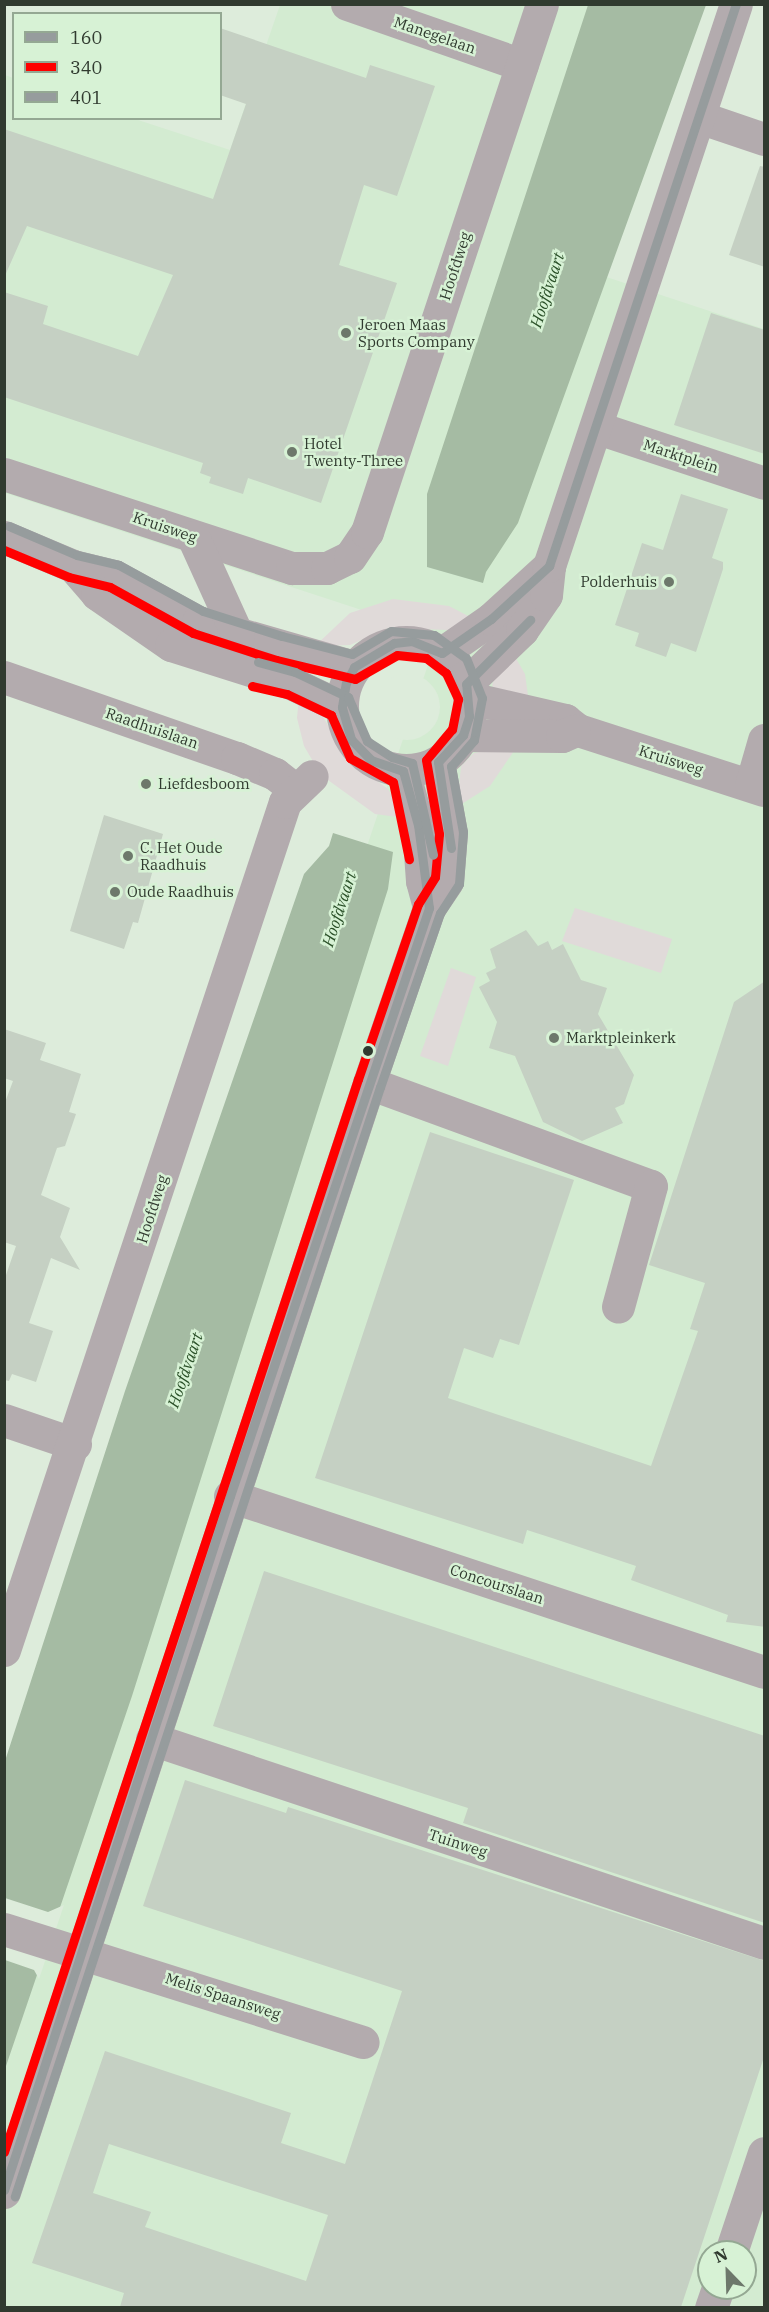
<!DOCTYPE html>
<html>
<head>
<meta charset="utf-8">
<style>
  body { margin:0 }
  #map { position:relative; width:769px; height:2312px; overflow:hidden; background:#ddecdb; font-family:"IBM Plex Serif",serif }
  div>[style] { position:absolute }
  .built>* { inset:0; background:#d3ebd1 }
  .green>* { inset:0; background:#e0dad9 }
  .water>* { inset:0; background:#a5bba3 }
  .pier>* { inset:0; background:#ddecdb }
  .round { border-radius:50% }
  .building>* { inset:0; background:#c5d0c3 }
  .minor>* { height:33px; margin:-16.5px; padding:0 16.5px; transform-origin:16.5px; border-radius:16.5px; background:#b3abae }
  .minor>.ring { margin:-16.5px; padding:0; box-sizing:content-box; background:none; border:33px solid #b3abae; border-radius:50% }
  .bus-1>* { height:9px; margin:-4.5px; padding:0 4.5px; transform-origin:4.5px; border-radius:4.5px; background:#969c9d }
  .bus-2>* { height:9px; margin:-4.5px; padding:0 4.5px; transform-origin:4.5px; border-radius:4.5px; background:#f00 }
  .bus-3>* { height:9px; margin:-4.5px; padding:0 4.5px; transform-origin:4.5px; border-radius:4.5px; background:#969c9d }
  .dots>* { width:16px; height:16px; translate:-50% -50%; box-sizing:border-box; border:3px solid #d7f2d5; border-radius:50% }
  span { translate:-50% -50%; white-space:nowrap; text-align:center; line-height:1.15; -webkit-text-stroke:5px #d7f2d5; paint-order:stroke }
  .street-label { font-size:15px; color:#303a2f }
  .poi-label { font-size:15px; color:#303a2f }
  .left { translate:0 -50%; text-align:left }
  .right { translate:-100% -50%; text-align:right }
  .water-label { font-size:16px; color:#2a5028; font-style:italic }
  .frame { position:absolute; inset:0; border:6px solid #303a2f; pointer-events:none }
  .legend { position:absolute; left:12px; top:12px; width:210px; height:108px; box-sizing:border-box; background:#d7f2d5; border:2px solid #94a893; margin:0; padding:8px 10px; list-style:none; font-size:18px; color:#303a2f }
  .legend li { display:flex; align-items:center; gap:12px; height:30px }
  .legend b { width:30px; border:2px solid #94a893 }
  .north { position:absolute; left:697px; top:2240px; width:60px; height:60px; box-sizing:border-box; background:#d7f2d5; border:2px solid #94a893; border-radius:50%; rotate:337deg; font-size:16px; font-weight:700; line-height:24px; text-align:center; color:#303a2f }
  .north::after { content:''; display:block; margin:auto; width:21px; height:27px; background:#6d786b; clip-path:polygon(50% 0,100% 100%,50% 72%,0 100%) }
</style>
</head>
<body>
<div id="map">
  <div class="built">
    <i style="clip-path:polygon(evenodd,280px 5px,645px 5px,564px 263px,764px 329px,764px 2307px,5px 2307px,5px 1923px,438px 635px,5px 493px,5px 75px,13px 78px,14px 118px,135px 119px,230px 150px,280px 5px,709px 2252px,745px 2252px,745px 2288px,709px 2288px,709px 2252px)"></i>
  </div>
  <div class="green">
    <i style="clip-path:polygon(393px 599px,449px 606px,472px 618px,448px 630px,388px 628px,350px 645px,315px 646px,350px 613px)"></i>
    <i style="clip-path:polygon(514px 655px,525px 674px,529px 703px,497px 694px,492px 685px,497px 671px)"></i>
    <i style="clip-path:polygon(299px 698px,322px 715px,348px 760px,388px 789px,405px 818px,375px 814px,321px 775px,304px 746px,297px 718px)"></i>
    <i style="clip-path:polygon(518px 745px,490px 786px,457px 807px,461px 766px,474px 753px)"></i>
    <i style="clip-path:polygon(575px 908px,672px 939px,661px 973px,562px 941px)"></i>
    <i style="clip-path:polygon(451px 968px,476px 977px,448px 1066px,420px 1056px)"></i>
  </div>
  <div class="water">
    <i style="clip-path:polygon(588px 5px,706px 5px,518px 523px,486px 572px,483px 583px,427px 567px,427px 494px)"></i>
    <i style="clip-path:polygon(333px 833px,393px 852px,388px 889px,132px 1696px,5px 2069px,5px 1761px,125px 1391px,304px 874px,329px 846px)"></i>
  </div>
  <div class="pier">
    <i class="round" style="left:374px;top:674px;width:66px;height:66px"></i>
    <i style="clip-path:polygon(5px 1898px,48px 1912px,64px 1905px,39px 1979px,34px 1970px,5px 1960px)"></i>
  </div>
  <div class="building">
    <i style="clip-path:polygon(220px 28px,366px 78px,370px 65px,435px 86px,397px 196px,364px 185px,339px 265px,397px 283px,321px 503px,248px 478px,243px 494px,209px 483px,211px 477px,200px 473px,203px 463px,4px 397px,4px 292px,48px 306px,43px 324px,138px 356px,173px 275px,27px 226px,4px 278px,4px 129px,213px 199px,246px 104px,220px 95px)"></i>
    <i style="clip-path:polygon(760px 166px,765px 167px,765px 267px,729px 255px)"></i>
    <i style="clip-path:polygon(711px 313px,765px 330px,765px 454px,674px 425px)"></i>
    <i style="clip-path:polygon(681px 494px,728px 509px,712px 558px,723px 562px,723px 569px,696px 652px,671px 643px,666px 657px,635px 646px,639px 633px,615px 625px,642px 543px,663px 550px)"></i>
    <i style="clip-path:polygon(104px 815px,163px 834px,138px 923px,133px 922px,124px 949px,70px 931px)"></i>
    <i style="clip-path:polygon(526px 930px,538px 946px,548px 941px,552px 950px,563px 944px,581px 980px,607px 988px,598px 1014px,634px 1075px,624px 1104px,615px 1108px,623px 1123px,582px 1141px,543px 1122px,515px 1056px,489px 1048px,497px 1022px,479px 987px,490px 981px,486px 973px,496px 968px,490px 949px)"></i>
    <i style="clip-path:polygon(765px 981px,765px 1627px,726px 1622px,728px 1615px,631px 1580px,636px 1566px,555px 1539px,527px 1530px,523px 1544px,315px 1478px,430px 1132px,574px 1180px,519px 1345px,500px 1339px,493px 1358px,464px 1348px,448px 1398px,651px 1466px,698px 1331px,690px 1329px,705px 1283px,649px 1265px,734px 1002px)"></i>
    <i style="clip-path:polygon(4px 1029px,46px 1043px,40px 1060px,81px 1074px,69px 1112px,76px 1114px,65px 1146px,57px 1148px,41px 1195px,70px 1208px,60px 1237px,80px 1270px,51px 1258px,29px 1323px,53px 1331px,36px 1382px,12px 1374px,9px 1381px,4px 1380px,4px 1281px,16px 1246px,4px 1242px,4px 1105px,13px 1081px,4px 1078px)"></i>
    <i style="clip-path:polygon(264px 1571px,765px 1736px,765px 1923px,463px 1823px,468px 1808px,213px 1726px)"></i>
    <i style="clip-path:polygon(evenodd,185px 1780px,286px 1813px,288px 1807px,765px 1961px,765px 2054px,681px 2307px,120px 2307px,124px 2293px,32px 2263px,105px 2051px,291px 2113px,281px 2143px,345px 2164px,402px 1991px,143px 1906px,185px 1780px,109px 2144px,328px 2215px,306px 2281px,145px 2227px,151px 2212px,93px 2193px,109px 2144px)"></i>
  </div>
  <div class="minor">
    <i style="left:347px;top:4px;width:185px;rotate:19.2deg"></i>
    <i style="left:699px;top:117px;width:69px;rotate:18.7deg"></i>
    <i style="left:598px;top:428px;width:175px;rotate:18.3deg"></i>
    <i style="left:4px;top:474px;width:303px;rotate:18.1deg"></i>
    <i style="left:292px;top:568px;width:35px"></i>
    <i style="left:327px;top:568px;width:25px;rotate:-26deg"></i>
    <i style="left:350px;top:557px;width:30px;rotate:-56deg"></i>
    <i style="left:367px;top:532px;width:556px;rotate:-71.66deg"></i>
    <i style="left:4px;top:537px;width:75px;rotate:22.8deg"></i>
    <i style="left:73px;top:566px;width:42px;rotate:13.7deg"></i>
    <i style="left:114px;top:576px;width:96px;rotate:28.7deg"></i>
    <i style="left:198px;top:622px;width:162px;rotate:16.1deg"></i>
    <i style="left:193px;top:537px;width:109px;rotate:65.6deg"></i>
    <i style="left:73px;top:566px;width:37px;rotate:49deg"></i>
    <i style="left:97px;top:594px;width:90px;rotate:34.6deg"></i>
    <i style="left:171px;top:645px;width:126px;rotate:17.6deg"></i>
    <i style="left:291px;top:683px;width:56px;rotate:25.2deg"></i>
    <i class="ring" style="left:342px;top:642px;width:95px;height:95px"></i>
    <i style="left:442px;top:653px;width:60px;rotate:-34.8deg"></i>
    <i style="left:491px;top:619px;width:79px;rotate:-42.4deg"></i>
    <i style="left:4px;top:677px;width:247px;rotate:19.2deg"></i>
    <i style="left:237px;top:758px;width:41px;rotate:22.8deg"></i>
    <i style="left:275px;top:774px;width:24px;rotate:38deg"></i>
    <i style="left:466px;top:684px;width:78px;rotate:-44deg"></i>
    <i style="left:522px;top:630px;width:42px;rotate:-55.6deg"></i>
    <i style="left:546px;top:595px;width:29px;rotate:-84deg"></i>
    <i style="left:549px;top:566px;width:592px;rotate:-71.6deg"></i>
    <i style="left:470px;top:698px;width:98px;rotate:13deg"></i>
    <i style="left:565px;top:720px;width:16px;rotate:38deg"></i>
    <i style="left:578px;top:730px;width:195px;rotate:17.9deg"></i>
    <i style="left:463px;top:735px;width:99px;rotate:0.6deg"></i>
    <i style="left:562px;top:736px;width:13px;rotate:-23deg"></i>
    <i style="left:403px;top:771px;width:56px;rotate:74.5deg"></i>
    <i style="left:418px;top:825px;width:56px;rotate:85.9deg"></i>
    <i style="left:422px;top:881px;width:28px;rotate:75deg"></i>
    <i style="left:751px;top:785px;width:47px;rotate:-73.9deg"></i>
    <i style="left:369px;top:1083px;width:300px;rotate:20.1deg"></i>
    <i style="left:651px;top:1186px;width:125px;rotate:105.3deg"></i>
    <i style="left:4px;top:1420px;width:75px;rotate:18.7deg"></i>
    <i style="left:230px;top:1496px;width:562px;rotate:18.24deg"></i>
    <i style="left:4px;top:1650px;width:893px;rotate:-71.67deg"></i>
    <i style="left:285px;top:802px;width:37px;rotate:-44deg"></i>
    <i style="left:152px;top:1739px;width:645px;rotate:18.43deg"></i>
    <i style="left:4px;top:1929px;width:376px;rotate:17.5deg"></i>
    <i style="left:4px;top:2192px;width:1168px;rotate:-71.78deg"></i>
    <i style="left:369px;top:1083px;width:185px;rotate:-71.1deg"></i>
    <i style="left:429px;top:908px;width:32px;rotate:-56deg"></i>
    <i style="left:447px;top:881px;width:48px;rotate:-85.2deg"></i>
    <i style="left:451px;top:833px;width:72px;rotate:-100.4deg"></i>
    <i style="left:731px;top:2252px;width:104px;rotate:-71.6deg"></i>
    <i style="left:711px;top:2308px;width:21px;rotate:-71deg"></i>
  </div>
  <div class="bus-1">
    <i style="left:451px;top:848px;width:87px;rotate:-98.6deg"></i>
    <i style="left:438px;top:762px;width:37px;rotate:-47deg"></i>
    <i style="left:463px;top:735px;width:20px;rotate:-72deg"></i>
    <i style="left:469px;top:716px;width:32px;rotate:-95deg"></i>
    <i style="left:466px;top:684px;width:91px;rotate:-45deg"></i>
    <i style="left:4px;top:2190px;width:730px;rotate:-71.96deg"></i>
    <i style="left:230px;top:1496px;width:621px;rotate:-71.3deg"></i>
    <i style="left:429px;top:908px;width:84px;rotate:-97.5deg"></i>
    <i style="left:418px;top:825px;width:56px;rotate:-105.5deg"></i>
    <i style="left:403px;top:771px;width:34px;rotate:-161deg"></i>
    <i style="left:371px;top:760px;width:29px;rotate:-134deg"></i>
    <i style="left:351px;top:739px;width:33px;rotate:-106deg"></i>
    <i style="left:342px;top:707px;width:24px;rotate:-81deg"></i>
    <i style="left:346px;top:683px;width:18px;rotate:-63deg"></i>
    <i style="left:354px;top:667px;width:47px;rotate:-31deg"></i>
    <i style="left:394px;top:643px;width:18px;rotate:-6deg"></i>
    <i style="left:412px;top:641px;width:32px;rotate:22deg"></i>
    <i style="left:442px;top:653px;width:60px;rotate:-34.8deg"></i>
    <i style="left:491px;top:619px;width:79px;rotate:-42.4deg"></i>
    <i style="left:549px;top:566px;width:592px;rotate:-71.6deg"></i>
  </div>
  <div class="bus-2">
    <i style="left:4px;top:550px;width:70px;rotate:22.6deg"></i>
    <i style="left:69px;top:577px;width:42px;rotate:13.7deg"></i>
    <i style="left:110px;top:587px;width:95px;rotate:29deg"></i>
    <i style="left:193px;top:633px;width:87px;rotate:18deg"></i>
    <i style="left:276px;top:660px;width:81px;rotate:13.5deg"></i>
    <i style="left:355px;top:679px;width:48px;rotate:-29.7deg"></i>
    <i style="left:397px;top:655px;width:29px;rotate:6deg"></i>
    <i style="left:426px;top:658px;width:25px;rotate:37deg"></i>
    <i style="left:446px;top:673px;width:29px;rotate:65deg"></i>
    <i style="left:458px;top:699px;width:31px;rotate:101deg"></i>
    <i style="left:452px;top:729px;width:40px;rotate:130deg"></i>
    <i style="left:426px;top:760px;width:75px;rotate:80deg"></i>
    <i style="left:439px;top:834px;width:43px;rotate:95.3deg"></i>
    <i style="left:435px;top:877px;width:32px;rotate:122deg"></i>
    <i style="left:418px;top:904px;width:185px;rotate:108.9deg"></i>
    <i style="left:358px;top:1079px;width:1130px;rotate:108.26deg"></i>
    <i style="left:252px;top:686px;width:36px;rotate:13deg"></i>
    <i style="left:287px;top:694px;width:49px;rotate:25.5deg"></i>
    <i style="left:331px;top:715px;width:47px;rotate:66.2deg"></i>
    <i style="left:350px;top:758px;width:49px;rotate:29.2deg"></i>
    <i style="left:393px;top:782px;width:79px;rotate:78.3deg"></i>
  </div>
  <div class="bus-3">
    <i style="left:9px;top:526px;width:74px;rotate:23.1deg"></i>
    <i style="left:77px;top:555px;width:43px;rotate:13.4deg"></i>
    <i style="left:119px;top:565px;width:96px;rotate:28.7deg"></i>
    <i style="left:203px;top:611px;width:83px;rotate:17.6deg"></i>
    <i style="left:282px;top:636px;width:72px;rotate:14.4deg"></i>
    <i style="left:352px;top:654px;width:45px;rotate:-30.5deg"></i>
    <i style="left:391px;top:631px;width:43px;rotate:5.3deg"></i>
    <i style="left:434px;top:635px;width:39px;rotate:36deg"></i>
    <i style="left:466px;top:658px;width:43px;rotate:68.2deg"></i>
    <i style="left:482px;top:698px;width:43px;rotate:100.8deg"></i>
    <i style="left:474px;top:740px;width:35px;rotate:131deg"></i>
    <i style="left:451px;top:766px;width:67px;rotate:79.7deg"></i>
    <i style="left:463px;top:832px;width:52px;rotate:94.4deg"></i>
    <i style="left:459px;top:884px;width:35px;rotate:123deg"></i>
    <i style="left:440px;top:913px;width:184px;rotate:109deg"></i>
    <i style="left:380px;top:1087px;width:1168px;rotate:108.22deg"></i>
    <i style="left:258px;top:662px;width:38px;rotate:15deg"></i>
    <i style="left:295px;top:672px;width:59px;rotate:25.3deg"></i>
    <i style="left:348px;top:697px;width:48px;rotate:66.6deg"></i>
    <i style="left:367px;top:741px;width:30px;rotate:33deg"></i>
    <i style="left:392px;top:757px;width:21px;rotate:17deg"></i>
    <i style="left:412px;top:763px;width:94px;rotate:77.1deg"></i>
  </div>
  <div class="dots">
    <i style="left:346px;top:333px;background:#6d786b"></i>
    <i style="left:292px;top:452px;background:#6d786b"></i>
    <i style="left:669px;top:582px;background:#6d786b"></i>
    <i style="left:146px;top:784px;background:#6d786b"></i>
    <i style="left:128px;top:856px;background:#6d786b"></i>
    <i style="left:115px;top:892px;background:#6d786b"></i>
    <i style="left:554px;top:1038px;background:#6d786b"></i>
    <i style="left:368px;top:1051px;background:#303a2f"></i>
  </div>
  <div class="street-label">
    <span style="left:435px;top:35px;rotate:19deg">Manegelaan</span>
    <span style="left:455px;top:266px;rotate:-72deg">Hoofdweg</span>
    <span style="left:681px;top:456px;rotate:18deg">Marktplein</span>
    <span style="left:165px;top:527px;rotate:19deg">Kruisweg</span>
    <span style="left:152px;top:728px;rotate:19deg">Raadhuislaan</span>
    <span style="left:671px;top:760px;rotate:18deg">Kruisweg</span>
    <span style="left:152px;top:1209px;rotate:-72deg">Hoofdweg</span>
    <span style="left:497px;top:1584px;rotate:18deg">Concourslaan</span>
    <span style="left:458px;top:1843px;rotate:18deg">Tuinweg</span>
    <span style="left:223px;top:1996px;rotate:18deg">Melis Spaansweg</span>
  </div>
  <div class="poi-label">
    <span class="left" style="left:358px;top:333px">Jeroen Maas<br>Sports Company</span>
    <span class="left" style="left:304px;top:452px">Hotel<br>Twenty-Three</span>
    <span class="right" style="left:657px;top:582px">Polderhuis</span>
    <span class="left" style="left:158px;top:784px">Liefdesboom</span>
    <span class="left" style="left:140px;top:856px">C. Het Oude<br>Raadhuis</span>
    <span class="left" style="left:127px;top:892px">Oude Raadhuis</span>
    <span class="left" style="left:566px;top:1038px">Marktpleinkerk</span>
  </div>
  <div class="water-label">
    <span style="left:547px;top:290px;rotate:-72deg">Hoofdvaart</span>
    <span style="left:339px;top:909px;rotate:-72deg">Hoofdvaart</span>
    <span style="left:185px;top:1370px;rotate:-71deg">Hoofdvaart</span>
  </div>
  <div class="frame"></div>
  <ul class="legend">
  <li><b style="height:8px;background:#969c9d"></b>160</li>
  <li><b style="height:8px;background:#f00"></b>340</li>
  <li><b style="height:8px;background:#969c9d"></b>401</li>
  </ul>
  <div class="north">N</div>
</div>
</body>
</html>
